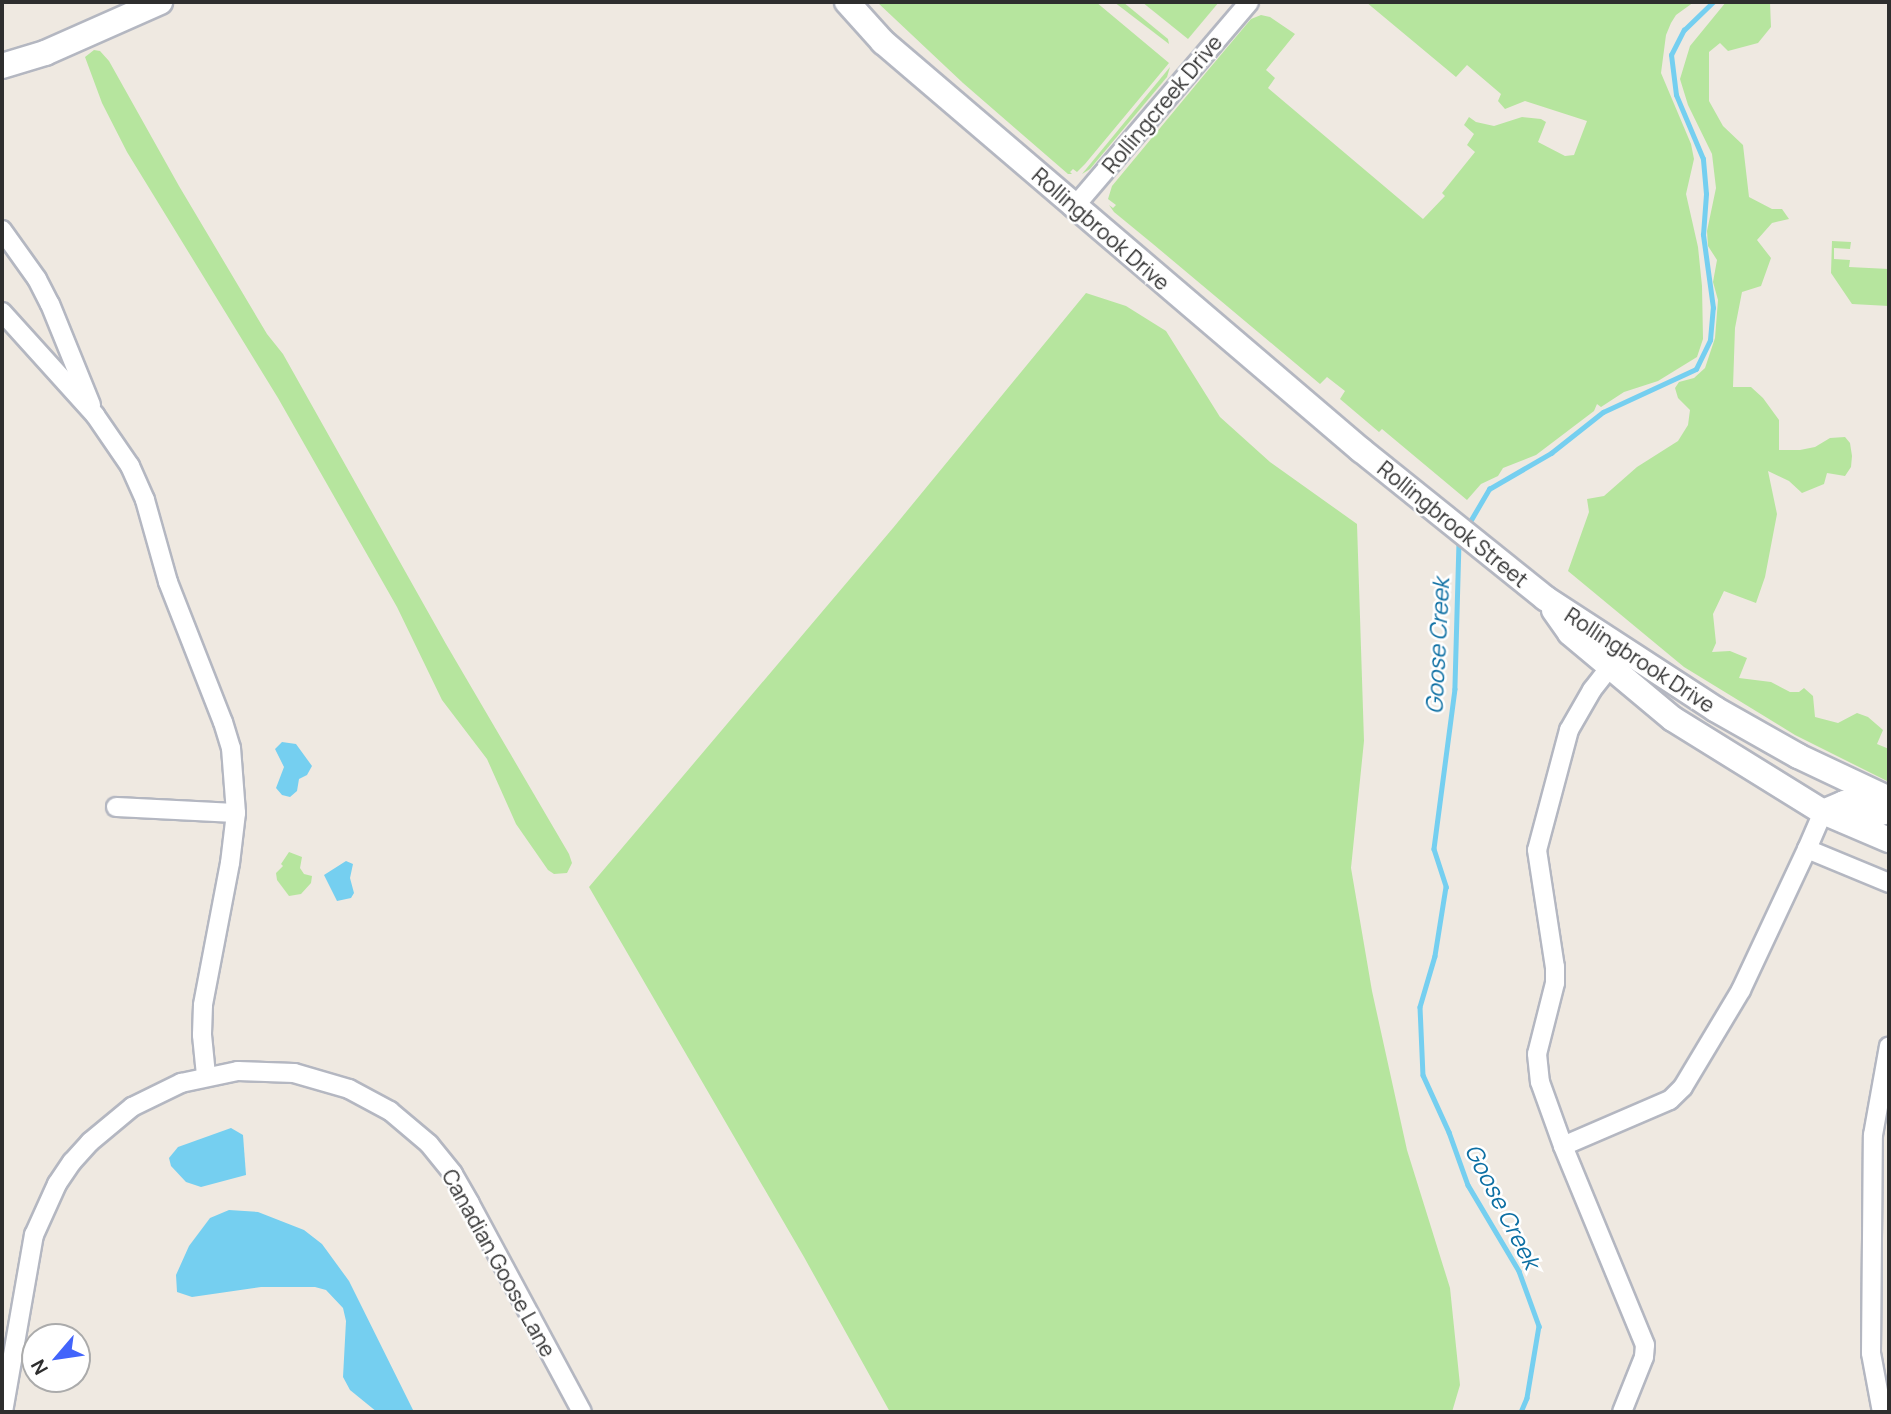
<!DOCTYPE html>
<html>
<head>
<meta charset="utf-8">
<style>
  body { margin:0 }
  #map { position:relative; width:1891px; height:1414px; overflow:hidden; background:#efe9e1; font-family:Manrope,sans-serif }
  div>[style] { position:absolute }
  .green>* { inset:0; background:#b6e59e }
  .water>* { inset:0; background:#75cff0 }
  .stream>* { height:4.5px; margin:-2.25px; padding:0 2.25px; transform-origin:2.25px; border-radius:2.25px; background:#75cff0 }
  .roads { filter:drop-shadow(2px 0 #b4b7c1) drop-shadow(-2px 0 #b4b7c1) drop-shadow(0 2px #b4b7c1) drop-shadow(0 -2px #b4b7c1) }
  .street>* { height:18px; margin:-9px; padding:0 9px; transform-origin:9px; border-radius:9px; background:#fff }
  .secondary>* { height:24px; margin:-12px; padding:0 12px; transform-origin:12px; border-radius:12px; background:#fff }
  span { translate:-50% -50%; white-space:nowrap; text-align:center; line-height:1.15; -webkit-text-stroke:5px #fff; paint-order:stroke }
  .street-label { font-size:21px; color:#2e2e2e }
  .water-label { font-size:23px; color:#0d6fa3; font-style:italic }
  .frame { position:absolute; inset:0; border:4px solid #2e2e2e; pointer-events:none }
  .north { position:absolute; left:21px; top:1323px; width:70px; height:70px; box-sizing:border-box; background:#fff; border:2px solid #ababab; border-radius:50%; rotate:241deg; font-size:19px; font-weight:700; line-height:28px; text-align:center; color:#2e2e2e }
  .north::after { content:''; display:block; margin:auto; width:24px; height:32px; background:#4264fb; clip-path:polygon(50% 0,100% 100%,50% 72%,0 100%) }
</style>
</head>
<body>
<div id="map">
  <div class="green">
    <i style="clip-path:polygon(877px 2px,1096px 2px,1169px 63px,1085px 164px,1077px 172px,1073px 169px,1070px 172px,1072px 174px,1068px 174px,963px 83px)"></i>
    <i style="clip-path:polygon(1114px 2px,1123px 2px,1168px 39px,1169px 44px)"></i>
    <i style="clip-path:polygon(1142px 2px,1219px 2px,1188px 39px)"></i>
    <i style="clip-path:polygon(1366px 2px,1694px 2px,1676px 15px,1671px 23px,1666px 35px,1661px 73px,1691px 144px,1694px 159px,1686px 194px,1698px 247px,1702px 286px,1703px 339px,1697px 357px,1658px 381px,1624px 392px,1601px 407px,1597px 404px,1594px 411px,1536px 455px,1503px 468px,1498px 476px,1481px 484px,1467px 500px,1382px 429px,1379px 432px,1340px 399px,1345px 391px,1327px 377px,1320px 384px,1153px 244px,1114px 212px,1109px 205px,1113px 208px,1116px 205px,1108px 199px,1112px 186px,1209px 69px,1251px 19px,1261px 15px,1270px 17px,1295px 34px,1266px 70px,1275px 78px,1268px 88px,1423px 219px,1445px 196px,1442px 193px,1475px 152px,1467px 145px,1474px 134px,1464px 125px,1469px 117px,1476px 122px,1494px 126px,1522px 117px,1541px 119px,1546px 122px,1538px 142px,1565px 156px,1574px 155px,1587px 121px,1525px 101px,1505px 109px,1498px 101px,1501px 94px,1467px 65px,1456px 77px)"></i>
    <i style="clip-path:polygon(1726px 2px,1770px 2px,1771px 27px,1758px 43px,1728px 51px,1720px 43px,1709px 52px,1709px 101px,1723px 126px,1743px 145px,1749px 197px,1772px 209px,1782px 209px,1789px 219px,1772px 223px,1757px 240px,1771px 258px,1761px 286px,1742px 292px,1735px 328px,1733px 387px,1751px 387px,1763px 398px,1779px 420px,1779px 450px,1800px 450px,1815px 447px,1830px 438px,1845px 437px,1850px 443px,1852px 456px,1851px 467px,1845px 476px,1827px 473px,1824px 484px,1802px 493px,1789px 481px,1768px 471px,1777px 514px,1765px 577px,1756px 603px,1724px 591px,1713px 614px,1716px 643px,1712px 652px,1730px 651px,1747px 658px,1739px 678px,1771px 682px,1790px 692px,1799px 692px,1804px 688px,1813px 696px,1815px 717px,1838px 723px,1857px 713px,1868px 717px,1883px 730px,1877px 744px,1889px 749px,1889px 782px,1795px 735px,1684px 667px,1568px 571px,1589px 512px,1587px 499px,1604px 496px,1637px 467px,1678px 441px,1688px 425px,1690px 410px,1678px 398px,1675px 388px,1679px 382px,1694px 378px,1705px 368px,1715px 338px,1718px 300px,1713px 282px,1717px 260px,1708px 246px,1707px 231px,1716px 188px,1712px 154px,1688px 105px,1680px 79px,1690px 46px)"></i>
    <i style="clip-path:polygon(94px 50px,100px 51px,109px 61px,179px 186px,267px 334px,283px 354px,446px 644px,569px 854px,572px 863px,567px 873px,554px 874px,548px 870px,516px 824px,487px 759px,442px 700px,397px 607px,278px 398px,127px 152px,102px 103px,85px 57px)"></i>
    <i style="clip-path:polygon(1170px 67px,1167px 77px,1090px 169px,1082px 174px)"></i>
    <i style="clip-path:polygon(1832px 241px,1851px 242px,1850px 249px,1834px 248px,1834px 259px,1850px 260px,1849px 267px,1889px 269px,1889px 306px,1852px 304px,1831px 273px)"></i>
    <i style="clip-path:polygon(1086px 293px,1126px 306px,1166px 331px,1220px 417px,1270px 462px,1357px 524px,1364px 741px,1351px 868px,1372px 991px,1407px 1150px,1450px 1288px,1460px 1385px,1452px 1412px,890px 1412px,804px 1257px,589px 887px,893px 528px)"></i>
    <i style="clip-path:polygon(289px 852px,302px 857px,300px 868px,304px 874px,312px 876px,311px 883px,301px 894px,289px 896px,277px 880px,276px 873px,283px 866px,281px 864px)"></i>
  </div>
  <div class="water">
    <i style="clip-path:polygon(282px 742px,296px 744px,312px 766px,307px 775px,299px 779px,297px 791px,290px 797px,282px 795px,276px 788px,284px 767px,275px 749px)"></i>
    <i style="clip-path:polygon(346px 861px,353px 864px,350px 878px,354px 893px,351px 898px,337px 901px,324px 875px)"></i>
    <i style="clip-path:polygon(231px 1128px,243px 1135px,246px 1175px,201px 1187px,186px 1182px,171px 1166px,169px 1158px,178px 1147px)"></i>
    <i style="clip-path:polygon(229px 1210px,258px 1212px,304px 1230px,322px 1244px,349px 1281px,414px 1412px,377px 1412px,350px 1390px,343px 1377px,346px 1321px,343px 1308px,326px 1290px,315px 1287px,261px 1287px,192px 1297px,177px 1292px,176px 1275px,189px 1246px,210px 1218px)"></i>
  </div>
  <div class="stream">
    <i style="left:1468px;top:525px;width:42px;rotate:-59.7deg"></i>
    <i style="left:1489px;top:489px;width:72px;rotate:-30.1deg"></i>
    <i style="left:1551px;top:453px;width:66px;rotate:-38.3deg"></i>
    <i style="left:1603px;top:412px;width:102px;rotate:-24.8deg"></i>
    <i style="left:1696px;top:369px;width:32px;rotate:-64deg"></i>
    <i style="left:1710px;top:340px;width:32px;rotate:-85deg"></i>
    <i style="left:1713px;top:308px;width:74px;rotate:-97.8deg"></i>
    <i style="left:1703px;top:235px;width:41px;rotate:-85.8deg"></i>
    <i style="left:1706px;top:194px;width:35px;rotate:-95deg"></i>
    <i style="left:1703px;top:159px;width:69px;rotate:-112.9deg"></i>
    <i style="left:1676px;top:95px;width:40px;rotate:-97.1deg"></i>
    <i style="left:1671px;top:55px;width:28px;rotate:-63deg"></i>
    <i style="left:1684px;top:30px;width:40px;rotate:-44deg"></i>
    <i style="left:1459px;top:542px;width:147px;rotate:91.6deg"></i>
    <i style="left:1455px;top:689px;width:161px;rotate:97.5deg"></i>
    <i style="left:1434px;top:849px;width:40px;rotate:72deg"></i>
    <i style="left:1446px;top:887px;width:70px;rotate:99.1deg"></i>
    <i style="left:1435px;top:956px;width:53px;rotate:106.4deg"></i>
    <i style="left:1420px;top:1007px;width:68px;rotate:87.5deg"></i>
    <i style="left:1423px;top:1075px;width:63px;rotate:65.5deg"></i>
    <i style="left:1449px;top:1132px;width:56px;rotate:70.3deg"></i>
    <i style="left:1468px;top:1185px;width:100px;rotate:59.3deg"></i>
    <i style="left:1519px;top:1271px;width:59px;rotate:70deg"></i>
    <i style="left:1539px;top:1326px;width:73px;rotate:99.5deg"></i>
    <i style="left:1527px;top:1398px;width:15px;rotate:113deg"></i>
  </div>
  <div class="roads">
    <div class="street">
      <i style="left:1075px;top:206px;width:268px;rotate:-49.5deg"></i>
      <i style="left:2px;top:230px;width:60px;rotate:54.5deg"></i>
      <i style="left:37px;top:279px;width:28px;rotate:63deg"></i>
      <i style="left:50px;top:304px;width:109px;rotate:67.9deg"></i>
      <i style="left:2px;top:312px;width:139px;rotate:47.9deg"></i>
      <i style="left:95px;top:415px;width:62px;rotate:55.5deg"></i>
      <i style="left:130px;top:466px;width:37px;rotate:66deg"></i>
      <i style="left:145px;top:500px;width:85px;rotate:74.3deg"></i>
      <i style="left:168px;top:582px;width:150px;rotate:68.6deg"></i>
      <i style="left:223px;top:722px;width:27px;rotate:73deg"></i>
      <i style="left:231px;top:748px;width:65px;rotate:85.6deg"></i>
      <i style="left:236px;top:813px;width:50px;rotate:96.8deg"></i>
      <i style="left:230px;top:863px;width:145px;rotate:100.8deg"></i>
      <i style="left:203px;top:1005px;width:30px;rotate:92deg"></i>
      <i style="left:202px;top:1035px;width:40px;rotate:84.3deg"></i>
      <i style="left:1617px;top:658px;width:41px;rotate:128deg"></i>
      <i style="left:1592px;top:690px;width:46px;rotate:119.9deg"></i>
      <i style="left:1569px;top:730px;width:124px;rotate:104.9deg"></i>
      <i style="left:1537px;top:850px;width:118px;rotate:81.3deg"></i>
      <i style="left:1555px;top:967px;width:16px;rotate:90deg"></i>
      <i style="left:1555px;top:983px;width:73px;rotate:104.2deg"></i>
      <i style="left:1537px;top:1054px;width:28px;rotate:84deg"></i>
      <i style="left:1540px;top:1082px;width:68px;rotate:70.2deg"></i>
      <i style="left:1563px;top:1146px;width:215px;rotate:67.6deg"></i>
      <i style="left:1645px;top:1345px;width:12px;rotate:95deg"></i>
      <i style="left:1644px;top:1357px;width:59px;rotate:111.8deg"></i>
      <i style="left:116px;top:807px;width:120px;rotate:2.9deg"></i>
      <i style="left:1823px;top:812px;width:40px;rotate:113.4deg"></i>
      <i style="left:1807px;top:849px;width:89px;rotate:22.5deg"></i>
      <i style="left:1563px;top:1146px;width:116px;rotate:-23.3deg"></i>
      <i style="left:1670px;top:1100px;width:18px;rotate:-45deg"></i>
      <i style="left:1683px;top:1087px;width:113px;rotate:-59.1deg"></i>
      <i style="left:1741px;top:990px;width:156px;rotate:-64.9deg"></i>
      <i style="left:3px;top:1412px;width:180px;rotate:-80.1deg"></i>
      <i style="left:34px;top:1235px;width:56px;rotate:-65.7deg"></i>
      <i style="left:57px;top:1184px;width:27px;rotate:-56deg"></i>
      <i style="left:72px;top:1162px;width:27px;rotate:-48deg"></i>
      <i style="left:90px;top:1142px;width:55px;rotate:-39.8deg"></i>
      <i style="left:132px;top:1107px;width:55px;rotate:-26.1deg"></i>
      <i style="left:181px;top:1083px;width:58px;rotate:-11.9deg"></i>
      <i style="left:238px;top:1071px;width:56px;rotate:2deg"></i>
      <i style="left:294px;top:1073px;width:57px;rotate:16.2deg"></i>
      <i style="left:349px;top:1089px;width:47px;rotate:28.2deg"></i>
      <i style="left:390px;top:1111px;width:51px;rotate:40.2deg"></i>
      <i style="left:429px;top:1144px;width:38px;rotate:51deg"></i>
      <i style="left:453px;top:1174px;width:34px;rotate:60deg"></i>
      <i style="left:470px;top:1204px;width:236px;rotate:61.7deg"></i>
      <i style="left:1882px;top:1412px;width:60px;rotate:-100.6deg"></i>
      <i style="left:1871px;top:1353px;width:218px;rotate:-89.5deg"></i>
      <i style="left:1873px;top:1135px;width:90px;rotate:-79.8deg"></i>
    </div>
    <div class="secondary">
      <i style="left:847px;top:2px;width:54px;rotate:48deg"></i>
      <i style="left:883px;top:42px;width:253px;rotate:40.5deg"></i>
      <i style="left:1075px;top:206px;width:376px;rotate:40.5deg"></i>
      <i style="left:1361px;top:450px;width:236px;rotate:38.8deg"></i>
      <i style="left:1545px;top:598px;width:203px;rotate:33.1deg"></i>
      <i style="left:1715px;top:709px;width:95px;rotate:29.5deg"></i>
      <i style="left:1798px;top:756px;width:101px;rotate:25.3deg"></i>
      <i style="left:2px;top:66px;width:45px;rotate:-16.8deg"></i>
      <i style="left:45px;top:53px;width:126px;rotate:-23.9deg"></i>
      <i style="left:1554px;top:610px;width:28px;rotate:55deg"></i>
      <i style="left:1570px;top:633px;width:134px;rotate:39.9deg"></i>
      <i style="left:1673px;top:719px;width:176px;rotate:31.8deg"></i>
      <i style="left:1823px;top:812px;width:72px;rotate:23deg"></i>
      <i style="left:1823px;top:812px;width:23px;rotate:-23deg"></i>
      <i style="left:1844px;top:803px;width:37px;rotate:16deg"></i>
      <i style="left:1880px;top:813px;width:9px;rotate:-13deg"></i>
    </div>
  </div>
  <div class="street-label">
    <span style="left:1162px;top:104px;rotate:-50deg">Rollingcreek Drive</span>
    <span style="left:1101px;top:229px;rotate:41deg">Rollingbrook Drive</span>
    <span style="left:1453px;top:524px;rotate:39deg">Rollingbrook Street</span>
    <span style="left:1640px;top:660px;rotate:33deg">Rollingbrook Drive</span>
    <span style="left:499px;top:1263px;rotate:61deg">Canadian Goose Lane</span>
  </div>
  <div class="water-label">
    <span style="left:1437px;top:646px;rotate:-87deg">Goose Creek</span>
    <span style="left:1503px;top:1206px;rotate:63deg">Goose Creek</span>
  </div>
  <div class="frame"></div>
  <div class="north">N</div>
</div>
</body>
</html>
